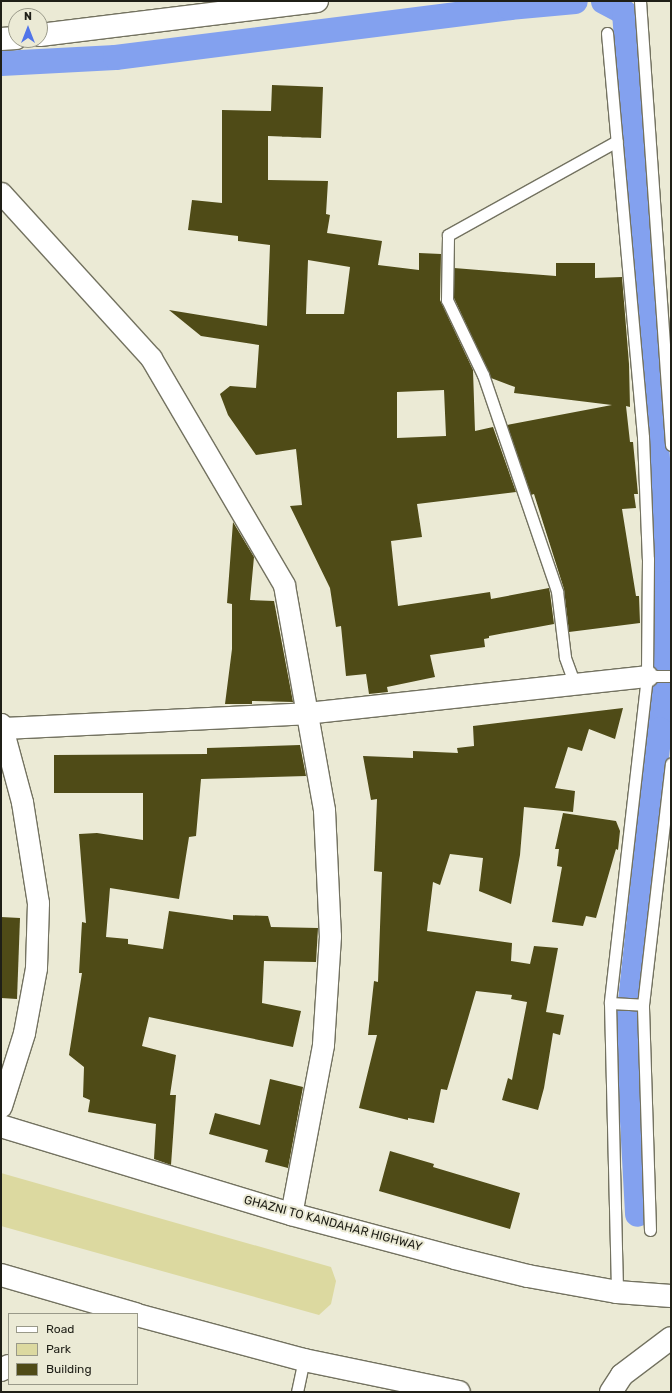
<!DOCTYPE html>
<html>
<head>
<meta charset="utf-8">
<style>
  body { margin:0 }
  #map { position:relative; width:672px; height:1393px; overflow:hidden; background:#ebead5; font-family:Rubik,sans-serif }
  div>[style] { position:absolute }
  .green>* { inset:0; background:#dcd9a0 }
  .canal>* { height:25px; margin:-12.5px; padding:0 12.5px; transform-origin:12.5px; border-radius:12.5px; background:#83a1ef }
  .building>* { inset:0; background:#4f4b17 }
  .roads { filter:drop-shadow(1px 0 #737260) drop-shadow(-1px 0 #737260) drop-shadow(0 1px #737260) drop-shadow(0 -1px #737260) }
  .lane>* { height:11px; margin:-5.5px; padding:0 5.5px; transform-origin:5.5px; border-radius:5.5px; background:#fff }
  .street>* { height:21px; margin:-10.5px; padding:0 10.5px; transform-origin:10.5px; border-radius:10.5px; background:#fff }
  .secondary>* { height:22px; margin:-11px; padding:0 11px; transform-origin:11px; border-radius:11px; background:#fff }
  .highway>* { height:22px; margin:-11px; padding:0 11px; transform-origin:11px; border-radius:11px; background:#fff }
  span { translate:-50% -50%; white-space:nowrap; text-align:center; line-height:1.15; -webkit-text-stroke:4px #ebead5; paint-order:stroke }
  .street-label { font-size:12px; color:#1f1f17 }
  .frame { position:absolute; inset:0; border:2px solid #1f1f17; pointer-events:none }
  .legend { position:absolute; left:8px; top:1313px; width:130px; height:72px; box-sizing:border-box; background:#ebead5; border:1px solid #999989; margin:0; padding:5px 7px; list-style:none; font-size:12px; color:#1f1f17 }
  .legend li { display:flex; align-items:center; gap:8px; height:20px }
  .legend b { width:20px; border:1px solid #999989 }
  .north { position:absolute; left:8px; top:8px; width:40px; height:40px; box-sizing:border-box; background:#ebead5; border:1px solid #999989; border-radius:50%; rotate:0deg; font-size:11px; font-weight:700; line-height:16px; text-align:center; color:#1f1f17 }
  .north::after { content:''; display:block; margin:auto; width:14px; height:18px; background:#5175e9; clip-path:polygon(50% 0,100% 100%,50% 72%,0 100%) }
</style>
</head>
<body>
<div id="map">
  <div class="green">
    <i style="clip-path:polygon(1px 1173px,331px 1267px,336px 1281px,331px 1304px,319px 1315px,1px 1226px)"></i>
  </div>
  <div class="canal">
    <i style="left:603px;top:1px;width:24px;rotate:28deg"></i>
    <i style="left:624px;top:12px;width:583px;rotate:85.77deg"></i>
    <i style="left:667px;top:593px;width:136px;rotate:93.4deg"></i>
    <i style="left:659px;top:729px;width:301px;rotate:96.1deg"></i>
    <i style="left:627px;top:1028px;width:186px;rotate:86.9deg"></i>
    <i style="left:1px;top:63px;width:114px;rotate:-3deg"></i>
    <i style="left:115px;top:57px;width:397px;rotate:-7.2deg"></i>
    <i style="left:509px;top:7px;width:66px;rotate:-5.2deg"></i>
  </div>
  <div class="building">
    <i style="clip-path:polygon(evenodd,272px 85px,323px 87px,321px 138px,268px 136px,268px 180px,328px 181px,326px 214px,330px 215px,327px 233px,382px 241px,378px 265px,419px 270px,419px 253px,441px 254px,440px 300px,473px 370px,475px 431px,493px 427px,516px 492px,417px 504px,422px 537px,391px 541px,398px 606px,490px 592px,491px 599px,549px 588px,550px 593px,554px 624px,489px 636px,489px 638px,484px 639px,485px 647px,430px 655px,435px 677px,387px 687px,388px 692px,369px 694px,366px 674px,346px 676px,341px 626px,336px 627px,330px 588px,290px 506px,302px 505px,296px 449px,256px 455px,228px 415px,220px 394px,230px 386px,256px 388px,259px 345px,201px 336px,169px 310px,267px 326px,270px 245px,238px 241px,238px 236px,188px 230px,192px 200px,222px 203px,222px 110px,271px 111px,272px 85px,308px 260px,350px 267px,344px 314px,306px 314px,308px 260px,272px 85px,444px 390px,446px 436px,397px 438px,397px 392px,444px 390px)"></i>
    <i style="clip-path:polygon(556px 263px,595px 263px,595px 278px,622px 277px,629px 364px,630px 407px,626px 406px,630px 442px,633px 442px,638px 494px,634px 494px,636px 508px,622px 509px,636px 596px,639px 596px,640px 623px,569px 632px,564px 589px,534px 494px,531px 495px,507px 425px,612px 405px,514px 393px,515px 387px,491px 378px,454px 298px,454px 268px,556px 276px)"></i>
    <i style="clip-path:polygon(233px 522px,254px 557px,250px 600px,274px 601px,293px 702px,252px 701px,252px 704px,225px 704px,232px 649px,232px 604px,227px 603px)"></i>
    <i style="clip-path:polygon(623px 708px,615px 739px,589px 729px,582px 751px,568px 747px,555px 788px,575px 791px,573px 812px,524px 807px,520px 855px,511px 904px,479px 891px,483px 858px,450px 854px,440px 885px,433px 882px,427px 931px,512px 943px,511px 961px,530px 964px,534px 946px,558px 948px,546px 1012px,564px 1015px,560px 1035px,553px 1033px,544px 1088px,538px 1110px,502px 1100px,508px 1078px,512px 1080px,527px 1002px,511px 999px,512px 995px,476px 991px,447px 1090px,441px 1089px,434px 1123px,408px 1118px,408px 1120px,359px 1108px,377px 1035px,368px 1035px,374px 981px,378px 982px,382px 872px,374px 871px,377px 799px,371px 800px,363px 756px,413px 758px,413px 751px,458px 753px,457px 748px,474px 746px,473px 726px)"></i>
    <i style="clip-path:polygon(300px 745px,306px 776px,201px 779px,196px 836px,189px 837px,179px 899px,110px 888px,106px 937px,128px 939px,128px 944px,163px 949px,169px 911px,233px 920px,233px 915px,268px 916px,271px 927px,318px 928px,316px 962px,264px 961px,262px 1003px,301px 1011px,293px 1047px,149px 1017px,142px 1046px,176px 1055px,170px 1095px,176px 1095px,171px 1165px,154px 1159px,156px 1124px,88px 1112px,90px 1100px,83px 1097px,84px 1067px,69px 1055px,82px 973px,79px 973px,82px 922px,86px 923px,79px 834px,97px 833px,143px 840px,143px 793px,54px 793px,54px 755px,207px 754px,207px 748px)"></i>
    <i style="clip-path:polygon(563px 813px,616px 821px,620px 831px,618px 850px,616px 849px,596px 918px,586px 916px,583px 926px,552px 922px,562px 867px,557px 866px,559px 849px,555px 849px)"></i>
    <i style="clip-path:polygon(1px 917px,20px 918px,17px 999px,1px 998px)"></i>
    <i style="clip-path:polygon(270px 1079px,303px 1087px,288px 1168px,265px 1162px,268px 1150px,209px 1134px,215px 1113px,260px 1125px)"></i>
    <i style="clip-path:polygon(390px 1151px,434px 1164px,433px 1167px,520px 1193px,510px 1229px,379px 1191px)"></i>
  </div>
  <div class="roads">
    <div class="lane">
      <i style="left:640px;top:1px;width:445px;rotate:86deg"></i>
      <i style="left:607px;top:33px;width:406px;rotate:84.9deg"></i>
      <i style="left:643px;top:437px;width:122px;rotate:87.7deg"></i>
      <i style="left:648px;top:559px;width:117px;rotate:90.5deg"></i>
      <i style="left:647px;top:676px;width:329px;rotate:96.5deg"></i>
      <i style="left:610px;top:1003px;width:289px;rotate:88.6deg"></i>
      <i style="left:647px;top:676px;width:24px"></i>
      <i style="left:575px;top:685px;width:30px;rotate:-110deg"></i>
      <i style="left:565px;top:657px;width:66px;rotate:-96.9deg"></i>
      <i style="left:557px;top:591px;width:228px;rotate:-108.9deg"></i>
      <i style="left:483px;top:375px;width:83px;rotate:-115.6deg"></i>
      <i style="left:447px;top:300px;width:65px;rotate:-89.1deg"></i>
      <i style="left:448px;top:235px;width:193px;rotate:-29.1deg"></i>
      <i style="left:610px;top:1003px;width:33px;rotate:3deg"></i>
      <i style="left:650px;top:1230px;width:225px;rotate:-91.8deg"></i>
      <i style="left:643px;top:1005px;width:243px;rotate:-83.4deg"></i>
      <i style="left:297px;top:1392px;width:33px;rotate:-78deg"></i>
    </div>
    <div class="street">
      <i style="left:1px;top:193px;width:223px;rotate:47.7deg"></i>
      <i style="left:151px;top:358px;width:263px;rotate:59.6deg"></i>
      <i style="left:284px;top:585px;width:229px;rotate:79.9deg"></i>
      <i style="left:324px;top:810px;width:126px;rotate:87.3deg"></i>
      <i style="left:330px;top:936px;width:109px;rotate:93.7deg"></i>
      <i style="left:323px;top:1045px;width:172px;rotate:100.7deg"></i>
      <i style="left:1px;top:724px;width:81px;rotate:74.9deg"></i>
      <i style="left:22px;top:802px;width:102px;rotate:81deg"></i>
      <i style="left:38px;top:903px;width:65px;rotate:91.8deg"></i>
      <i style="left:36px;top:968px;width:66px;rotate:100.5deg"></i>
      <i style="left:24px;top:1033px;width:77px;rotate:107.5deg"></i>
      <i style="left:3px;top:728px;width:303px;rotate:-2.8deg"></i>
      <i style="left:306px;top:713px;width:343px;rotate:-6.2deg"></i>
    </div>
    <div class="secondary">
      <i style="left:40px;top:35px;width:279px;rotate:-7deg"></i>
      <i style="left:1px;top:39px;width:15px;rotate:-4deg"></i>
      <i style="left:1px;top:1370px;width:9px;rotate:-27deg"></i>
      <i style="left:611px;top:1392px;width:20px;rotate:-57deg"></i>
      <i style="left:622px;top:1375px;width:61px;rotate:-37.1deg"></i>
    </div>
    <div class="highway">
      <i style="left:1px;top:1126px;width:303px;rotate:16.9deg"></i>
      <i style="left:291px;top:1214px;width:170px;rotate:15deg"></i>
      <i style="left:455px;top:1258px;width:75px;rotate:13.9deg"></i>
      <i style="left:528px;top:1276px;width:90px;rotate:10.2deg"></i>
      <i style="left:617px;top:1292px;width:54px;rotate:4.2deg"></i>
      <i style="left:1px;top:1275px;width:140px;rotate:16.2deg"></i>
      <i style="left:137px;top:1315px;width:173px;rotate:15.1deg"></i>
      <i style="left:304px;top:1360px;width:158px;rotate:11.7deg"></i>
    </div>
  </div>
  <div class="street-label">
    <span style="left:333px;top:1224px;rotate:15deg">GHAZNI TO KANDAHAR HIGHWAY</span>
  </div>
  <div class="frame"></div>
  <ul class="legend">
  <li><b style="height:5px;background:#fff"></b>Road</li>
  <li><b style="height:11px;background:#dcd9a0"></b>Park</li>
  <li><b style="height:11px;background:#4f4b17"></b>Building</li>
  </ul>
  <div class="north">N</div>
</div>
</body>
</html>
